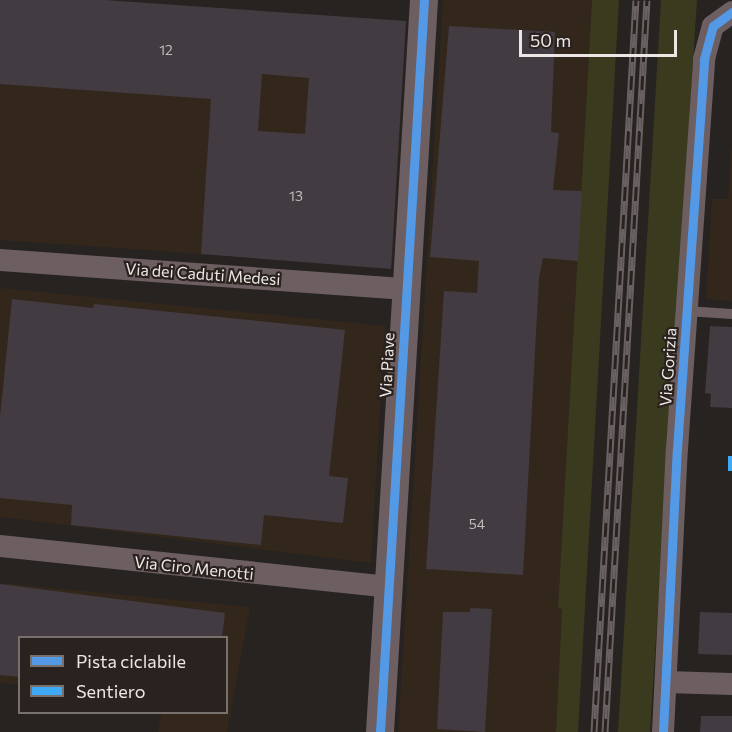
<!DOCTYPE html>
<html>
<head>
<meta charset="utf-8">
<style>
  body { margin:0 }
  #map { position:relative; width:732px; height:732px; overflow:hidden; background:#262321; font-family:Commissioner,sans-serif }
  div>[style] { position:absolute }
  .industrial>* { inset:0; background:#33271c }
  .green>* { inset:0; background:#3a3a1f }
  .building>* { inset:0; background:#423b42 }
  .service>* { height:10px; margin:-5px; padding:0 5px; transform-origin:5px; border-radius:5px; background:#6d5e61 }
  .minor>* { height:22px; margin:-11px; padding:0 11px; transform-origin:11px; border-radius:11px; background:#6d5e61 }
  .tertiary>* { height:28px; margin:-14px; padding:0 14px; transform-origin:14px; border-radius:14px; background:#6d5e61 }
  .rail>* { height:7px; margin-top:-3.5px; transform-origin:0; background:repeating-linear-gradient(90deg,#29221e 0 14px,#696162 0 28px); box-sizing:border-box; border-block:2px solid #696162 }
  .quiet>* { height:8px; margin-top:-4px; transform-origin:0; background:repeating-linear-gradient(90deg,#3fa9f5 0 15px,transparent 0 23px) }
  .cycleway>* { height:9px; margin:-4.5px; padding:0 4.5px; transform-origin:4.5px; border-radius:4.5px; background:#5399e6 }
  span { translate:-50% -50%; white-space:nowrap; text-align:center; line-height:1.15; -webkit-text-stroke:4.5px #29221e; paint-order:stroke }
  .number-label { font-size:14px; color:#c2bcbc }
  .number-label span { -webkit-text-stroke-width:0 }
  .street-label { font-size:16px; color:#ece7e4 }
  .legend { position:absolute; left:18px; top:636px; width:210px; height:78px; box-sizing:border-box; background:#29221e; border:2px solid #77716d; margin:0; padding:8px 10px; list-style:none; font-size:18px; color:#ece7e4 }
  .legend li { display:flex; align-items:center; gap:12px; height:30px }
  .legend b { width:30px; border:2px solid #77716d }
  .scale { position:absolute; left:519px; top:30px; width:158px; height:27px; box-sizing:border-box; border:3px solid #ece7e4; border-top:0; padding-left:8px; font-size:18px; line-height:21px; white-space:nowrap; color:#ece7e4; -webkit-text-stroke:4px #29221e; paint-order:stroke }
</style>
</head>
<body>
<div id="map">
  <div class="industrial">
    <i style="clip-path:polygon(0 0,104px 0,406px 21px,392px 267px,0 240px)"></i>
    <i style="clip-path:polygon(443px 0,592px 0,558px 608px,562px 609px,556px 732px,398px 732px)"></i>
    <i style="clip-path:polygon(732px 140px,732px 301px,706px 299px,712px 199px,728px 199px)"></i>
    <i style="clip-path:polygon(0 288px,385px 326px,371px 563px,0 517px)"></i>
    <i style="clip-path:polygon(0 583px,250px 607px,227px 732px,158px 732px,161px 714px,155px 713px,226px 712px,226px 638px,20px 638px,19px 685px,0 682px)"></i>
  </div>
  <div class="green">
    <i style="clip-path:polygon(592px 0,619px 0,578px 732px,556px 732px,562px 609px,558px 608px)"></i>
    <i style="clip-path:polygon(661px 0,697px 0,650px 732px,618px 732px)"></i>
  </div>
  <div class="building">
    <i style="clip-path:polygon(evenodd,0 0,104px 0,406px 21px,391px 269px,201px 254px,211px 99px,0 84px,0 0,262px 74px,309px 78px,305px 134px,258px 131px,262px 74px)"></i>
    <i style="clip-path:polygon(449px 26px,555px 32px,551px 132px,559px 133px,553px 190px,582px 191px,578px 261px,543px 258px,539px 278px,523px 575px,426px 569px,444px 291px,477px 293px,479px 261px,430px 257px)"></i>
    <i style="clip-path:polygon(12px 299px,93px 308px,94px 304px,345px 330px,329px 476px,348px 478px,343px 523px,264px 515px,261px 545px,71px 525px,72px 505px,0 498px,0 417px)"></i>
    <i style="clip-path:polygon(710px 326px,732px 327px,732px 408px,710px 407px,711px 394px,705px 393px)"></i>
    <i style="clip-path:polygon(0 584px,225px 613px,222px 638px,20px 638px,20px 677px,0 675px)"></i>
    <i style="clip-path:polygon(470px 608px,492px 609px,485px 732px,437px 729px,443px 612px,470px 612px)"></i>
    <i style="clip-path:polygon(700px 612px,732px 613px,732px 655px,698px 654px)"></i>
    <i style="clip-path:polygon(701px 716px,732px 716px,732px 732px,700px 732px)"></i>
  </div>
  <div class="service">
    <i style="left:686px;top:311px;width:46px;rotate:3.7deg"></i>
  </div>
  <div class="minor">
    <i style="left:0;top:260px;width:407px;rotate:4.1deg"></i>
    <i style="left:0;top:546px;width:391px;rotate:6deg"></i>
    <i style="left:666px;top:682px;width:66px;rotate:1.7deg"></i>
    <i style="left:663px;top:732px;width:283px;rotate:-87.2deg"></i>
    <i style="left:677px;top:449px;width:391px;rotate:-86deg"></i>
    <i style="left:704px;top:59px;width:34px;rotate:-75deg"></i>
    <i style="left:713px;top:26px;width:24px;rotate:-36deg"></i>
  </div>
  <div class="tertiary">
    <i style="left:380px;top:732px;width:733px;rotate:-86.56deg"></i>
  </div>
  <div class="rail">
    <i style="left:594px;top:732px;width:733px;rotate:-86.72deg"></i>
    <i style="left:605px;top:732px;width:733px;rotate:-86.72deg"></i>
  </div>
  <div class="quiet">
    <i style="left:732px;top:456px;width:17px;rotate:90deg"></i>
  </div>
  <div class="cycleway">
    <i style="left:380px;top:732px;width:733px;rotate:-86.56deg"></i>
    <i style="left:663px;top:732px;width:283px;rotate:-87.2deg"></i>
    <i style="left:677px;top:449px;width:391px;rotate:-86deg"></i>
    <i style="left:704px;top:59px;width:34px;rotate:-75deg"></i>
    <i style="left:713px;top:26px;width:24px;rotate:-36deg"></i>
  </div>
  <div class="number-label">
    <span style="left:166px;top:50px">12</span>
    <span style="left:296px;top:196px">13</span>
    <span style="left:477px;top:524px">54</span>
  </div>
  <div class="street-label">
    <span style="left:203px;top:274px;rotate:4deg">Via dei Caduti Medesi</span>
    <span style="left:387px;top:365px;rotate:-87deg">Via Piave</span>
    <span style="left:668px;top:367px;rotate:-86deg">Via Gorizia</span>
    <span style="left:194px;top:568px;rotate:6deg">Via Ciro Menotti</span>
  </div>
  <ul class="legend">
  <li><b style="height:8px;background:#5399e6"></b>Pista ciclabile</li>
  <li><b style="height:8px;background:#3fa9f5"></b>Sentiero</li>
  </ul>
  <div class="scale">50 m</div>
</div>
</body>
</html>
